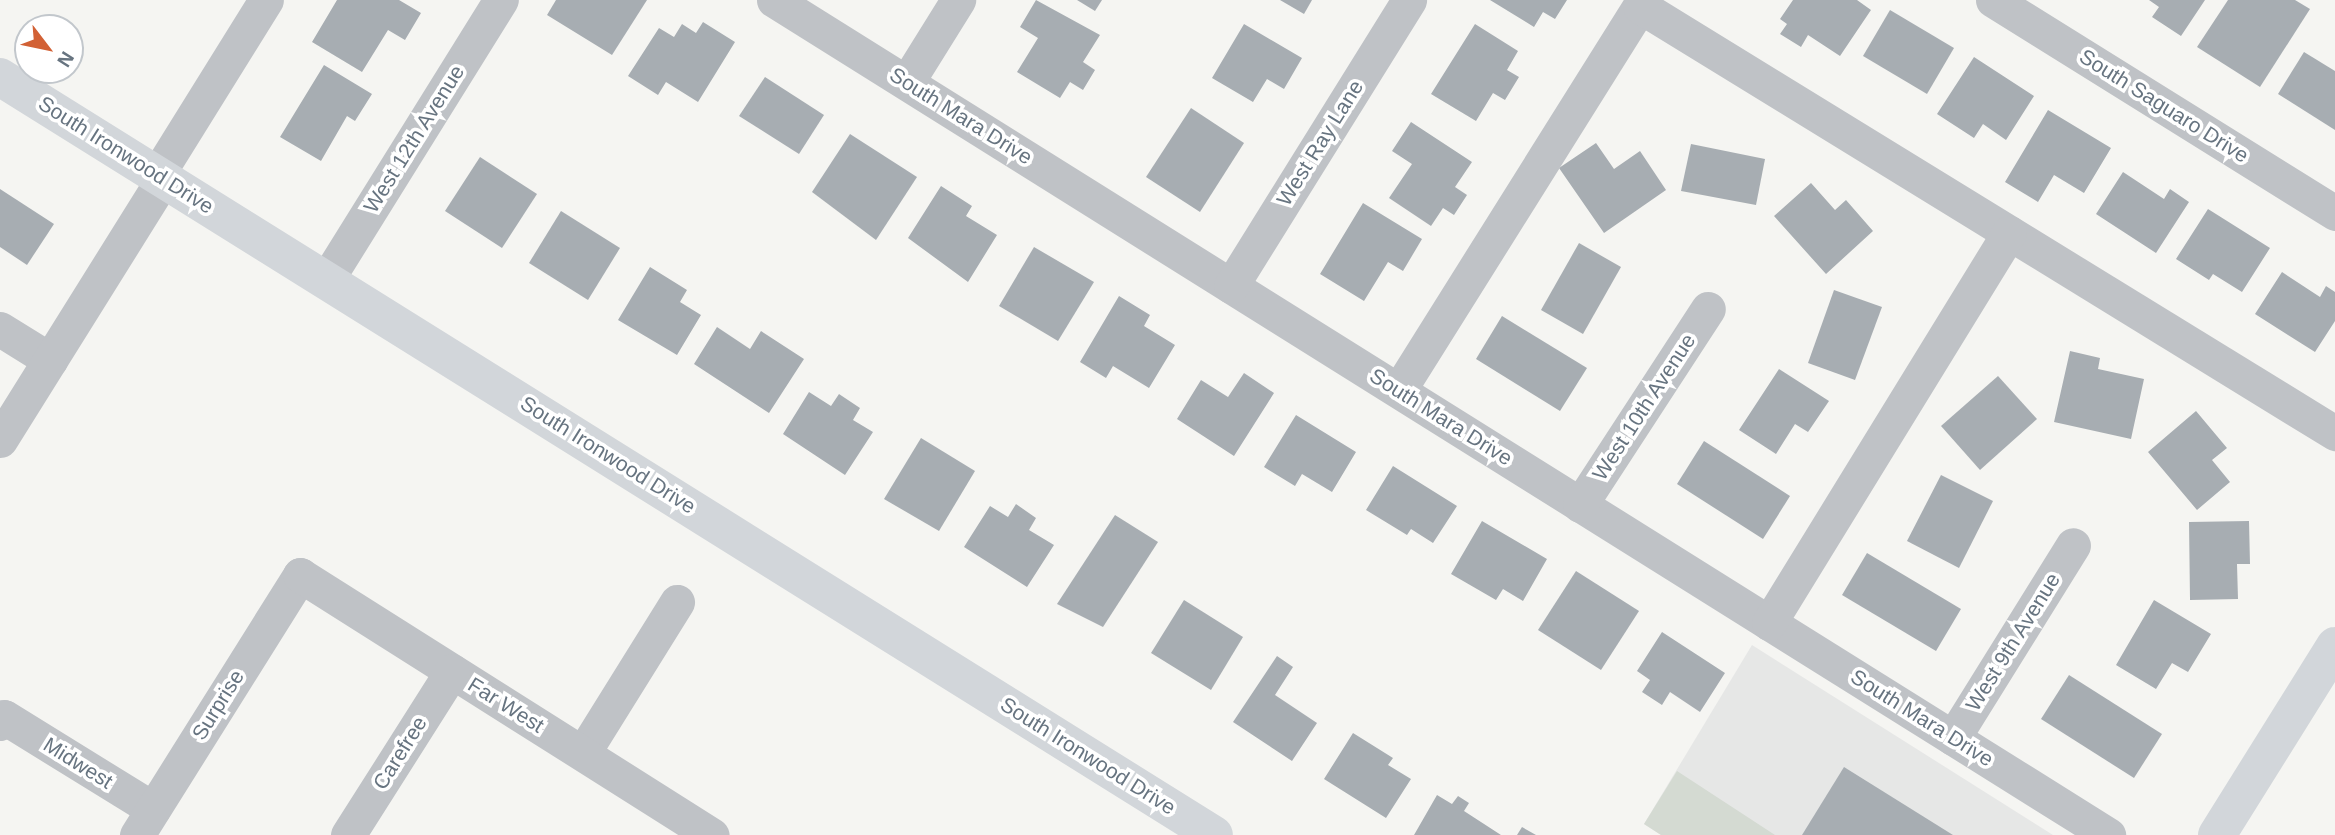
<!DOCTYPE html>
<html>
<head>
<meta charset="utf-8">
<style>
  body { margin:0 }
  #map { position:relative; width:2335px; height:835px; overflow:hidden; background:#f5f5f2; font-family:Arial,sans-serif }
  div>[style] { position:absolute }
  .built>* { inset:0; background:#e6e7e6 }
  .green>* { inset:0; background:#d4dad2 }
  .building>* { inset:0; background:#a7adb2 }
  .minor>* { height:35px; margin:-17.5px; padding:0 17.5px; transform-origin:17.5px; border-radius:17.5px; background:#bfc2c6 }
  .major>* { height:38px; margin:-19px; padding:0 19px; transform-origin:19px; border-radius:19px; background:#d2d6da }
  span { translate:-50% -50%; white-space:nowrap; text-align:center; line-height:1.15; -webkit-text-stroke:7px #fff; paint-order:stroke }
  .street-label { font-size:21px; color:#677480 }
  .north { position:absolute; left:14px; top:14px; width:70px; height:70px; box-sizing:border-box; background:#fff; border:2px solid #c2c7cc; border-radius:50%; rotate:122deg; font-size:19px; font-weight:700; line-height:28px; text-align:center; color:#677480 }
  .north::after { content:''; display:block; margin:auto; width:24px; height:32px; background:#d26135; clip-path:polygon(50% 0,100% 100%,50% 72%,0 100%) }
</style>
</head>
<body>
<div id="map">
  <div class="built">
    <i style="clip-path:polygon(1752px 645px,2053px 835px,1661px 835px,1644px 824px)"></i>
  </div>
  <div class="green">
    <i style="clip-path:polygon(1677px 771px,1775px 835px,1661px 835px,1644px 824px)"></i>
  </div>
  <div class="building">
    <i style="clip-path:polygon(337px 0,399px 0,421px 13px,405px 40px,388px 30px,362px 72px,312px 42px)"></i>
    <i style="clip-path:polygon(556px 0,647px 0,612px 55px,547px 15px)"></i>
    <i style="clip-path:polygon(1036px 0,1100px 35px,1083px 62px,1095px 70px,1083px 90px,1070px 82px,1060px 98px,1017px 72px,1038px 38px,1020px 27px)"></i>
    <i style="clip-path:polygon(1077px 0,1102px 0,1095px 11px)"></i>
    <i style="clip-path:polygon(1280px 0,1312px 0,1304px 14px)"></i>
    <i style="clip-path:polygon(1490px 0,1567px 0,1555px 19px,1543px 12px,1534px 27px)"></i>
    <i style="clip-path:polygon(1793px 0,1857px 0,1871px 10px,1840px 56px,1808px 35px,1801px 47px,1780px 34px,1787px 24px,1780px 19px)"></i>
    <i style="clip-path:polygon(2149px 0,2205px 0,2181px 36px,2152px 17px,2159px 7px)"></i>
    <i style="clip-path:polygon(2228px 0,2295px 0,2310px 9px,2260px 87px,2197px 47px)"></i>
    <i style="clip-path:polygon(1890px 10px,1954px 48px,1927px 94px,1863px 56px)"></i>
    <i style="clip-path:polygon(703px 22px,735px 42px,698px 102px,666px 82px,658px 95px,628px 76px,659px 28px,674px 37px,682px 24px,696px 33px)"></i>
    <i style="clip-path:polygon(1244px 24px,1302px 58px,1284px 89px,1267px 79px,1253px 102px,1212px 78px)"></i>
    <i style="clip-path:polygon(1475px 24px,1518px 51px,1507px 70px,1519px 77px,1505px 100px,1493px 93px,1476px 121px,1431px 94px)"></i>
    <i style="clip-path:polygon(2304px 52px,2335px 71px,2335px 130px,2278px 94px)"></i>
    <i style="clip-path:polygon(1974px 57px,2034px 96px,2006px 140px,1983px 124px,1974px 138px,1937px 114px)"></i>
    <i style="clip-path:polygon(324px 65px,372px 94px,355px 121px,347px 116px,321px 161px,280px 137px)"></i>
    <i style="clip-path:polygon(765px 77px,824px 115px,799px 154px,739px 116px)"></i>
    <i style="clip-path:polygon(1191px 108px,1244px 143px,1200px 212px,1146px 177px)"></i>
    <i style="clip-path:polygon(2048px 110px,2111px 148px,2084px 193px,2054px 175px,2038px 202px,2005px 182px)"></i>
    <i style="clip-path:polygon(1411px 122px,1472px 162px,1455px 187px,1467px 195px,1454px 215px,1443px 208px,1431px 226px,1389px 198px,1412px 164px,1392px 151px)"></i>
    <i style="clip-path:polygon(850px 134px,917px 177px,876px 240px,812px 192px)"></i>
    <i style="clip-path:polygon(1596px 143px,1614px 169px,1640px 151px,1666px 190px,1604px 233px,1559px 168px)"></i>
    <i style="clip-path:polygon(1691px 144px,1765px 159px,1756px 205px,1681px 191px)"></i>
    <i style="clip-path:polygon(480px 157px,537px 194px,502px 248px,445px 211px)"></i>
    <i style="clip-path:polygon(2123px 172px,2164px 199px,2170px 189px,2189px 202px,2156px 253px,2096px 214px)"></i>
    <i style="clip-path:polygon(1811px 183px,1835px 210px,1846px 200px,1873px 231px,1826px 274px,1774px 216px)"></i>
    <i style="clip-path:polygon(941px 186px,972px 206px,966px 216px,997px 235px,968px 282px,908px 238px)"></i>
    <i style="clip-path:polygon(0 189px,54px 224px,27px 265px,0 247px)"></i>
    <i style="clip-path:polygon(1363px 203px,1422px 239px,1403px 271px,1388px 262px,1364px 301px,1320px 274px)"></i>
    <i style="clip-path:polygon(2208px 209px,2270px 248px,2242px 292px,2213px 274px,2209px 280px,2176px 259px)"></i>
    <i style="clip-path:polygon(561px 211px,620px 248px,588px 300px,529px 263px)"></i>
    <i style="clip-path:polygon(1579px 243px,1621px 267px,1583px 334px,1541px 310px)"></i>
    <i style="clip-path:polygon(1034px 247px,1094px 282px,1058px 341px,999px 306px)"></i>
    <i style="clip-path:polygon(650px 267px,687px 290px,680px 302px,701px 315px,677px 355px,618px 320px)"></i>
    <i style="clip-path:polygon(2282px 272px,2320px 297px,2326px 286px,2335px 292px,2335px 321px,2315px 352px,2255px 314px)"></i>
    <i style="clip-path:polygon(1834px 290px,1882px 307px,1855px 380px,1808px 363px)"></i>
    <i style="clip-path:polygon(1119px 296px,1150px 315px,1144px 326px,1175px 345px,1149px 388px,1113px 366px,1106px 378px,1080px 362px)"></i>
    <i style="clip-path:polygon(1502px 316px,1587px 368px,1560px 411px,1476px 359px)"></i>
    <i style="clip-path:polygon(717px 327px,750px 349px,761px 331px,804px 359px,769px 413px,694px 364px)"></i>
    <i style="clip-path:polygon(2070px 351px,2100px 358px,2098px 369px,2144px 379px,2131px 439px,2054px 422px)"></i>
    <i style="clip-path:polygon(1779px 369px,1829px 401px,1808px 432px,1795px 424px,1776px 454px,1739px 430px)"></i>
    <i style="clip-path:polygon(1244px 373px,1274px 393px,1234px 456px,1177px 419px,1201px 380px,1228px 397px)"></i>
    <i style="clip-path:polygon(1998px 376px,2037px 419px,1980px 470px,1941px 426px)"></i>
    <i style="clip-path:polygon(809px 392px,831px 406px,839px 394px,860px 408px,853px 420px,873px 432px,845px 475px,783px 434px)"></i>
    <i style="clip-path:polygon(2196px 411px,2227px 448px,2212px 460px,2230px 482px,2197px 510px,2148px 452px)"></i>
    <i style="clip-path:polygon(1296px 415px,1356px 452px,1332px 492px,1302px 474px,1295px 486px,1264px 467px)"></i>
    <i style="clip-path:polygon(921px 438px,975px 471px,939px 531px,884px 499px)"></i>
    <i style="clip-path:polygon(1704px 441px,1790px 496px,1763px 539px,1677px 484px)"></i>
    <i style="clip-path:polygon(1393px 466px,1457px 506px,1433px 543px,1411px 529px,1407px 535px,1366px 510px)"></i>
    <i style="clip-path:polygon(1941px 475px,1993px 501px,1959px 568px,1907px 541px)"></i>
    <i style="clip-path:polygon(1016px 504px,1036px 518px,1029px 530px,1054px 545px,1027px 587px,964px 547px,990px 506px,1008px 517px)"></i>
    <i style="clip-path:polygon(1115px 515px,1158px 542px,1103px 627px,1057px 604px)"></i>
    <i style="clip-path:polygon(1482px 521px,1547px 559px,1523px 601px,1503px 589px,1496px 600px,1451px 574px)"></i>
    <i style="clip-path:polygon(2249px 521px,2250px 564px,2237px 564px,2238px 599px,2190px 600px,2189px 522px)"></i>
    <i style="clip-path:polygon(1867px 553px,1961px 609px,1936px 651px,1842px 595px)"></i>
    <i style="clip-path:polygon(1576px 571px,1639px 611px,1601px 670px,1538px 630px)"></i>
    <i style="clip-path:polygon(1184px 600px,1243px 637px,1211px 690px,1151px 653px)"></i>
    <i style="clip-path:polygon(2154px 600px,2211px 634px,2188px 672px,2172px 663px,2156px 689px,2116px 665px)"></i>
    <i style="clip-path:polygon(1662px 632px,1725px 673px,1700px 712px,1670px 692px,1662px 705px,1642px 692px,1650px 680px,1637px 671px)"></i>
    <i style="clip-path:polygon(1277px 656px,1293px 667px,1275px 695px,1317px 723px,1292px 761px,1233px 722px)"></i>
    <i style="clip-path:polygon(2069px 675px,2162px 734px,2134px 778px,2041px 719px)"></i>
    <i style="clip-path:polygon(1353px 733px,1393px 758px,1388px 765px,1411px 779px,1386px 818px,1324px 779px)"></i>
    <i style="clip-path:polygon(1844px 767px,1953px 835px,1802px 835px)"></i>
    <i style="clip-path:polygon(1437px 795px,1452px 804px,1458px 796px,1469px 803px,1464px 811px,1501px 835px,1414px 835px)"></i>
    <i style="clip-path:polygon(1522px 827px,1536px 835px,1517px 835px)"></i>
  </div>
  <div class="minor">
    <i style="left:774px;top:0;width:1574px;rotate:32.04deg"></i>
    <i style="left:1993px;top:0;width:403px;rotate:31.9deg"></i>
    <i style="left:907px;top:82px;width:97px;rotate:-58.1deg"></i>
    <i style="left:157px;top:175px;width:206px;rotate:-58.1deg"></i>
    <i style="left:327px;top:279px;width:329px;rotate:-58.1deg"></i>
    <i style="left:1231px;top:286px;width:337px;rotate:-58.1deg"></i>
    <i style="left:0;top:329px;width:59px;rotate:31.8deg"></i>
    <i style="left:1399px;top:390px;width:453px;rotate:-57.9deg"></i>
    <i style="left:1640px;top:6px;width:816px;rotate:31.57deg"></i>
    <i style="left:0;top:440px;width:308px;rotate:-58deg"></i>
    <i style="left:1580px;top:505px;width:234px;rotate:-56.9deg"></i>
    <i style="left:1769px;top:623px;width:458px;rotate:-58.4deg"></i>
    <i style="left:0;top:723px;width:7px;rotate:-56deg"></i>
    <i style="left:4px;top:717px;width:175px;rotate:31.7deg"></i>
    <i style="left:1953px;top:738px;width:227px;rotate:-58.1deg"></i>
    <i style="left:583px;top:753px;width:178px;rotate:-58.1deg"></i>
    <i style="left:137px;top:835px;width:307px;rotate:-57.9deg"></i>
    <i style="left:300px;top:575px;width:487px;rotate:32.3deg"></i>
    <i style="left:348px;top:835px;width:194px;rotate:-57.6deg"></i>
  </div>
  <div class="major">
    <i style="left:0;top:77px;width:1431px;rotate:31.98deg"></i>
    <i style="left:2217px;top:835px;width:223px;rotate:-58deg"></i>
  </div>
  <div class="street-label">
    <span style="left:2164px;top:106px;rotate:32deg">South Saguaro Drive</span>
    <span style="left:961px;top:116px;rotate:32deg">South Mara Drive</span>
    <span style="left:414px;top:139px;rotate:-58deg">West 12th Avenue</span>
    <span style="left:1320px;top:143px;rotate:-58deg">West Ray Lane</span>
    <span style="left:126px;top:155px;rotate:32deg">South Ironwood Drive</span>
    <span style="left:1644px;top:407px;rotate:-57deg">West 10th Avenue</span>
    <span style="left:1441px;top:417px;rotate:32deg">South Mara Drive</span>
    <span style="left:608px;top:455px;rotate:32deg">South Ironwood Drive</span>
    <span style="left:2013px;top:642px;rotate:-58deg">West 9th Avenue</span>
    <span style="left:218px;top:705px;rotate:-58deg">Surprise</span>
    <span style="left:506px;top:705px;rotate:32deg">Far West</span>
    <span style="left:1922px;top:718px;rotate:32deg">South Mara Drive</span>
    <span style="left:400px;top:753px;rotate:-58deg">Carefree</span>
    <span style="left:1088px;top:756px;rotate:32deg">South Ironwood Drive</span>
    <span style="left:78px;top:763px;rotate:32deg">Midwest</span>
  </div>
  <div class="north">N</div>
</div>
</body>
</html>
